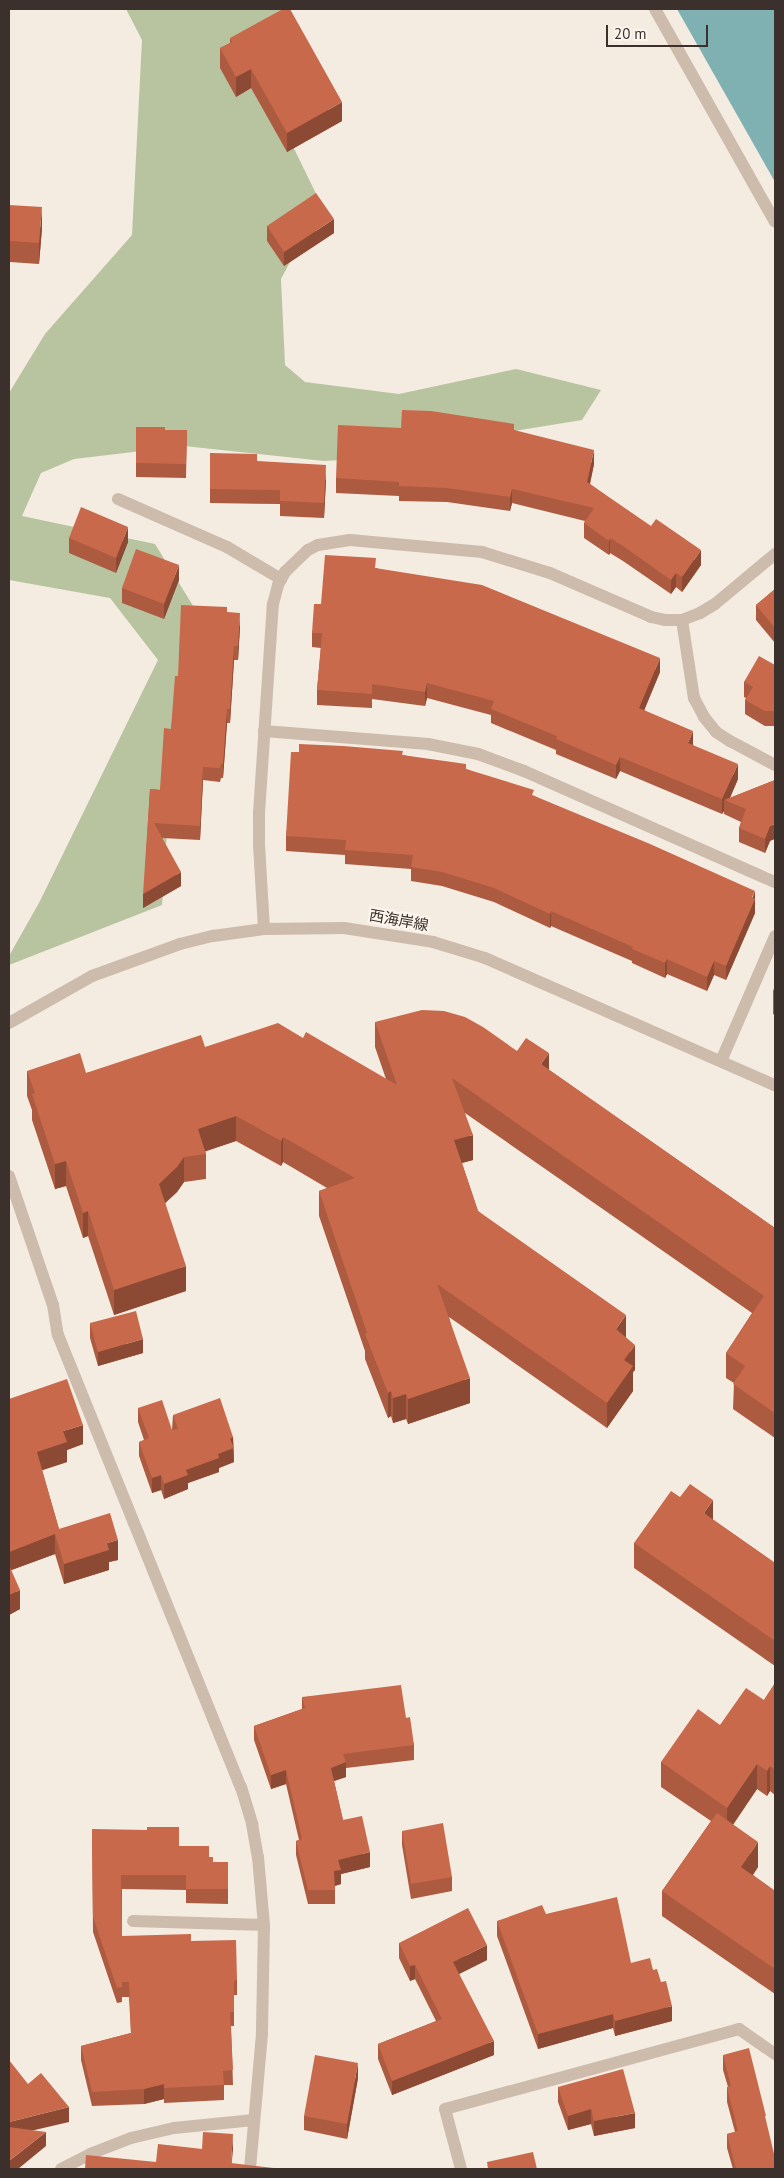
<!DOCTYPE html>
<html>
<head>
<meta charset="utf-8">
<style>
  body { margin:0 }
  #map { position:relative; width:784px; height:2178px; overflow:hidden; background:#f4ebe1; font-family:"PT Sans","Noto Sans JP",sans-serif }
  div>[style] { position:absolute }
  .green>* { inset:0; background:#b8c4a0 }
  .water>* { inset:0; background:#7fb0b2 }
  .service>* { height:12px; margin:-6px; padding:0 6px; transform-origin:6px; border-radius:6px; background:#cdbbac }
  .minor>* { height:12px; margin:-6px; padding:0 6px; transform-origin:6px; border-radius:6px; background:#cdbbac }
  .tertiary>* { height:12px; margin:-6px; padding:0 6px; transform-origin:6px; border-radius:6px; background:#cdbbac }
  .wall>* { inset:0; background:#ac5a40 }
  .shaded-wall>* { inset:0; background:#8c4a34 }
  .building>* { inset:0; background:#c8694b }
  span { translate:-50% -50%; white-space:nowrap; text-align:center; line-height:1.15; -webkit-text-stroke:4.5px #fbf5ee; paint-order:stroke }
  .street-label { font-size:15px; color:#3b302b }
  .frame { position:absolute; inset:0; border:10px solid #3b302b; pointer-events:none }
  .scale { position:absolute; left:606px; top:25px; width:102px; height:22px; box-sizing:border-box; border:2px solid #3b302b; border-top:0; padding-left:6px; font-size:15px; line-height:18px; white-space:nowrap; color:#3b302b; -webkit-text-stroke:4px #fbf5ee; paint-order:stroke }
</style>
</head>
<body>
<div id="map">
  <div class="green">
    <i style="clip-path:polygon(126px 9px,290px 9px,251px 60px,321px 204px,281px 279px,285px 365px,305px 382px,399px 394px,516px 369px,601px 390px,582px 420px,502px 433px,408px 456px,324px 461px,184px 446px,74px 459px,41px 473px,22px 516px,155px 544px,195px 609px,176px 701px,162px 905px,9px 965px,9px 956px,40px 901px,158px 660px,110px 598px,9px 580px,9px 393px,45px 334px,132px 235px,142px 40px)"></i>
  </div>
  <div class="water">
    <i style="clip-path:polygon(677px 9px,775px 9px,775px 182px)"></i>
  </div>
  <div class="service">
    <i style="left:61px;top:2169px;width:33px;rotate:-27deg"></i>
  </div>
  <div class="minor">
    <i style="left:655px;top:9px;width:244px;rotate:60.6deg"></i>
    <i style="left:118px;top:499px;width:119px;rotate:23.8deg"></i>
    <i style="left:227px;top:547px;width:63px;rotate:30.7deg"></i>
    <i style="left:682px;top:620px;width:79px;rotate:81.3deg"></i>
    <i style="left:694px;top:698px;width:21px;rotate:62deg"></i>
    <i style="left:704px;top:717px;width:19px;rotate:51deg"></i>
    <i style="left:716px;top:732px;width:17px;rotate:33deg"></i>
    <i style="left:730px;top:741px;width:51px;rotate:28.1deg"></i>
    <i style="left:264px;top:731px;width:165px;rotate:4.5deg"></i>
    <i style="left:428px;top:744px;width:51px;rotate:11.3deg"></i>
    <i style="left:478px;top:754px;width:49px;rotate:20.3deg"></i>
    <i style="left:524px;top:771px;width:274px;rotate:23.9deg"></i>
    <i style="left:264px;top:929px;width:83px;rotate:-93.4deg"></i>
    <i style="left:259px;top:846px;width:33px;rotate:-90deg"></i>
    <i style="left:259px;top:813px;width:209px;rotate:-86.2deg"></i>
    <i style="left:273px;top:604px;width:20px;rotate:-75deg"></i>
    <i style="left:278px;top:585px;width:15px;rotate:-62deg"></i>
    <i style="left:285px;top:572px;width:32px;rotate:-44deg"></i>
    <i style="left:308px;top:550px;width:11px;rotate:-27deg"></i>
    <i style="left:318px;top:545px;width:32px;rotate:-9deg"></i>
    <i style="left:350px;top:540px;width:133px;rotate:5.2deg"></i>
    <i style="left:482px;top:552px;width:71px;rotate:17.2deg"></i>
    <i style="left:550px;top:573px;width:110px;rotate:23.5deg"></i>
    <i style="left:651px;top:617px;width:14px;rotate:12deg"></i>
    <i style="left:665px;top:620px;width:17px"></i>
    <i style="left:682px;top:620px;width:19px;rotate:-21deg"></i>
    <i style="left:700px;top:613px;width:17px;rotate:-31deg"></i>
    <i style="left:715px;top:604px;width:78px;rotate:-39.8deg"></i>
    <i style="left:721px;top:1061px;width:136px;rotate:-66.6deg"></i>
    <i style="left:133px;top:1921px;width:131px;rotate:1.7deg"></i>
    <i style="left:90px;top:2154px;width:44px;rotate:-21.3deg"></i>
    <i style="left:131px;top:2138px;width:44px;rotate:-13.1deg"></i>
    <i style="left:174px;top:2128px;width:80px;rotate:-5.7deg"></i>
    <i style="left:461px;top:2169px;width:62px;rotate:-104.9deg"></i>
    <i style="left:445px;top:2109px;width:305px;rotate:-15.2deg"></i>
    <i style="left:739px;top:2029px;width:44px;rotate:34.8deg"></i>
  </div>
  <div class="tertiary">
    <i style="left:9px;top:1023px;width:95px;rotate:-29.5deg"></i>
    <i style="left:92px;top:976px;width:94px;rotate:-20deg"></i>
    <i style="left:180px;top:944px;width:34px;rotate:-14deg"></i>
    <i style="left:213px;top:936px;width:51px;rotate:-7.8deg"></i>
    <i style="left:264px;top:929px;width:80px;rotate:-0.7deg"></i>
    <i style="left:344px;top:928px;width:90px;rotate:8.9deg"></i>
    <i style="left:433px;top:942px;width:54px;rotate:17.1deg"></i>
    <i style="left:485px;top:958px;width:317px;rotate:23.7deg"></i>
    <i style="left:9px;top:1176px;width:136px;rotate:71.2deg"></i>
    <i style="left:53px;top:1305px;width:30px;rotate:81deg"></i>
    <i style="left:58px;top:1335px;width:488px;rotate:68deg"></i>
    <i style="left:241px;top:1787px;width:39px;rotate:73deg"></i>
    <i style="left:252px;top:1824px;width:34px;rotate:80deg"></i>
    <i style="left:258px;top:1857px;width:68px;rotate:85deg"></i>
    <i style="left:264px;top:1925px;width:109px;rotate:91.1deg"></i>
    <i style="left:262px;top:2034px;width:136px;rotate:95.1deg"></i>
  </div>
  <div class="wall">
    <i style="clip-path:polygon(230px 38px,342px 121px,287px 152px,251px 88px,236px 97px,220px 68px,220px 48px,230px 43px)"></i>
    <i style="clip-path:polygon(9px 205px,42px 228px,39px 264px,10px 262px,9px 281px)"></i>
    <i style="clip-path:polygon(267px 226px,334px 233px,284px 266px,267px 241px)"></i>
    <i style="clip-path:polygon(136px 427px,165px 430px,187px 430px,186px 478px,136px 477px)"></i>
    <i style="clip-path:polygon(401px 428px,514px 430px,594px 464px,590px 484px,701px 565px,682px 592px,676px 587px,671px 594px,623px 561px,610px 553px,609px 555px,584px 538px,584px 523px,585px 521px,512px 503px,510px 511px,447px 502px,399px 501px,399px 496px,336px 493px,336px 478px)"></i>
    <i style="clip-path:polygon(210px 453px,257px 461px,326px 480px,324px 518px,280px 516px,280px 504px,210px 503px)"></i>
    <i style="clip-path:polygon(69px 538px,128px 542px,116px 573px,69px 553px)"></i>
    <i style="clip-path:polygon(376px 568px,660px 672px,644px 710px,693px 745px,738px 779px,730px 798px,775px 780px,770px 841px,765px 853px,739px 842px,739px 828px,741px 822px,724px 814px,724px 811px,722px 814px,620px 771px,616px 779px,556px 754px,556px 750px,491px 723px,491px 715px,427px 698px,425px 706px,372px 699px,372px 708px,317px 705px,317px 690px,321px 648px,312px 647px,312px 633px,321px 604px)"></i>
    <i style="clip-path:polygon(179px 580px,164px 619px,122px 603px,122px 588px)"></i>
    <i style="clip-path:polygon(775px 589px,775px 643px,756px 620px,756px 605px)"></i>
    <i style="clip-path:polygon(227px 612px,240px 627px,238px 660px,234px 660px,230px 723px,227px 723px,223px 778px,221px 778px,220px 782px,203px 780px,200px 840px,162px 838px,181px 886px,143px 908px,150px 789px,160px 790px,171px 729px,178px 676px)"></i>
    <i style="clip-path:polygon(775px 665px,775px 726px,765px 726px,745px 714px,745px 700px,746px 698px,744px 697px,744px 682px)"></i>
    <i style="clip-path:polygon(299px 752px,403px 755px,466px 769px,534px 796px,755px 899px,755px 913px,726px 980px,714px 975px,707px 991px,667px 974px,665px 978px,632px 963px,632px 961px,551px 926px,550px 928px,494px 902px,442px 886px,411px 881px,411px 869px,345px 864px,345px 855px,286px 851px,286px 836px)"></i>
    <i style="clip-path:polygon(775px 986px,775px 1015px,773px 1014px,773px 991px)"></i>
    <i style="clip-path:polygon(375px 1022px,517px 1051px,549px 1070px,775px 1228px,775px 1438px,733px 1409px,734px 1383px,726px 1378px,726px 1353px,752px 1313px,465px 1113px,473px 1160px,462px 1163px,478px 1211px,626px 1337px,635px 1370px,633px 1372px,633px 1391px,607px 1428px,449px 1317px,470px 1403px,408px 1424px,406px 1419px,393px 1423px,391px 1416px,388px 1418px,365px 1359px,365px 1351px,319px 1216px,319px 1191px,327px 1188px,283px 1162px,281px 1166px,236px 1141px,205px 1151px,206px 1154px,206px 1179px,184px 1182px,177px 1192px,165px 1203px,186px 1291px,114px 1315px,88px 1236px,83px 1238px,66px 1186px,55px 1189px,32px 1120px,32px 1110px,27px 1096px,27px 1071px,86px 1073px,205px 1047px,303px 1038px,386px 1079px,375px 1047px)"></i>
    <i style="clip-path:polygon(90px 1323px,143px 1353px,98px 1366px,90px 1338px)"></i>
    <i style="clip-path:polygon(9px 1399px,83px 1444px,67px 1450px,67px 1462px,42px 1470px,59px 1529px,118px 1560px,109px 1562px,109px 1570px,64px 1584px,55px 1554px,11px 1570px,20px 1609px,9px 1615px)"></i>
    <i style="clip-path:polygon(138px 1408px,172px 1430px,173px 1415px,233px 1437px,234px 1462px,219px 1468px,219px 1472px,188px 1483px,188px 1489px,164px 1499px,161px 1490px,152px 1493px,139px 1456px,139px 1442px,144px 1440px,138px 1422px)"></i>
    <i style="clip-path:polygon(713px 1520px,775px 1563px,775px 1666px,634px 1568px,634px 1543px)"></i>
    <i style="clip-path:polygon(775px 1683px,775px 1795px,770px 1791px,767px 1796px,757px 1789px,733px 1825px,758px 1867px,753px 1875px,775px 1891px,775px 1994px,662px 1916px,662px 1891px,711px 1821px,661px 1787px,661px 1762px,720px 1725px,764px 1700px)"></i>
    <i style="clip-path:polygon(302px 1697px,406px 1718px,414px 1745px,414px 1760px,346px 1768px,346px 1777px,334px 1781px,343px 1820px,370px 1867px,341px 1874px,341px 1884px,335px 1886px,335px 1904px,308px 1904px,296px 1855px,296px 1841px,299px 1840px,286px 1784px,271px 1789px,254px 1740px,254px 1726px,302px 1709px)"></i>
    <i style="clip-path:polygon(92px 1829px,179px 1846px,209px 1857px,213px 1862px,228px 1862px,228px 1904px,186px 1903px,186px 1890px,122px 1889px,122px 1936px,191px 1941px,237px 1980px,237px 1995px,234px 1995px,234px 2026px,231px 2026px,233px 2085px,224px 2085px,224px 2100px,164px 2103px,164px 2099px,144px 2104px,92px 2106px,81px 2060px,81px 2046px,131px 2033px,129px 1997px,122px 1997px,122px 2002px,117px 2003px,93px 1932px)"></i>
    <i style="clip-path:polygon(402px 1831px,452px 1877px,452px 1891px,411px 1899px,402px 1845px)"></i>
    <i style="clip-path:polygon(546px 1914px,631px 1963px,653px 1970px,672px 2021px,615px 2036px,613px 2028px,538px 2049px,497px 1936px,497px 1921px)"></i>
    <i style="clip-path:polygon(399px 1943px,487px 1960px,459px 1974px,494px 2055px,392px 2095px,378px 2059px,378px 2044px,436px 2021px,415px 1979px,410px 1981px,399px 1958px)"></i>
    <i style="clip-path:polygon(723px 2055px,766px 2123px,775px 2169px,733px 2169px,727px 2148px,727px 2134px,735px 2132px,727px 2102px,727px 2087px,728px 2087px,723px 2070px)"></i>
    <i style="clip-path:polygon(358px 2078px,347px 2139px,304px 2130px,304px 2116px)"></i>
    <i style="clip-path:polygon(558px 2087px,635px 2128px,594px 2136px,591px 2124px,568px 2130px,558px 2102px)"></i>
  </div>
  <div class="shaded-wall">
    <i style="clip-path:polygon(251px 69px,251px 88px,236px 97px,236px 77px)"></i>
    <i style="clip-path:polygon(342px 102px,342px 121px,287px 152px,287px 133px)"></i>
    <i style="clip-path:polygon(42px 207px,42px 228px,39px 264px,39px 243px)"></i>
    <i style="clip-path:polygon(334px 219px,334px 233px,284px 266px,284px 252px)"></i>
    <i style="clip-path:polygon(10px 241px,10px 262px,9px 281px,9px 261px)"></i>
    <i style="clip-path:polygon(594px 450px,594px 464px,587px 497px,587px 482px)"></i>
    <i style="clip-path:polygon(326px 465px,326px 480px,324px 518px,324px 503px)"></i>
    <i style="clip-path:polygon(512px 489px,512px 503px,510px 511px,510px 497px)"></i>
    <i style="clip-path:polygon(128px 527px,128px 542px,116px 573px,116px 558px)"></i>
    <i style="clip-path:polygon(610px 538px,610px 553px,609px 555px,609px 541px)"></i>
    <i style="clip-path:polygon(701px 550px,701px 565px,682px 592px,682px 577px)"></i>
    <i style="clip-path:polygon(179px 565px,179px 580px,164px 619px,164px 604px)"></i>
    <i style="clip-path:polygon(676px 573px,676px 587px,671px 594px,671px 580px)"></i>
    <i style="clip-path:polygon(240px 613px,240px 627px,238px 660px,238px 646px)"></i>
    <i style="clip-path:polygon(234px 646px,234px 660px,230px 723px,230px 709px)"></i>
    <i style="clip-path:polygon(660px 658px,660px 672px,639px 723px,639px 708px)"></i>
    <i style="clip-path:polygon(427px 683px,427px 698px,425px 706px,425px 692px)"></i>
    <i style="clip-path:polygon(227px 709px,227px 723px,223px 778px,223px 764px)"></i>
    <i style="clip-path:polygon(693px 731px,693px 746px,688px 743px)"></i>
    <i style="clip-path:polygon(620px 757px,620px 771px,616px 779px,616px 765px)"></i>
    <i style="clip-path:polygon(738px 764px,738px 779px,728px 802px,724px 800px,724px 811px,722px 814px,722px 799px)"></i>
    <i style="clip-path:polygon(203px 767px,203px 780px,200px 840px,200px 826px)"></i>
    <i style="clip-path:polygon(775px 824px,775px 839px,770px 841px,765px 853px,765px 839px,770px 826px)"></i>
    <i style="clip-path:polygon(181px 872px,181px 886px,143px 908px,143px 894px)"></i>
    <i style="clip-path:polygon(755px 891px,755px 913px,726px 980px,726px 966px)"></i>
    <i style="clip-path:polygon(551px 911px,551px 926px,550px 928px,550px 914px)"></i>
    <i style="clip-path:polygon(667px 959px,667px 974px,665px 978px,665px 963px)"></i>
    <i style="clip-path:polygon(714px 961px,714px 975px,707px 991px,707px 977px)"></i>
    <i style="clip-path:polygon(549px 1053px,549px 1078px,541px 1064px)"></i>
    <i style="clip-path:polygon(236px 1116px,236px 1141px,198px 1154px,198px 1129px)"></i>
    <i style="clip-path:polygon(473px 1135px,473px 1160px,454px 1165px,454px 1140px)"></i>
    <i style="clip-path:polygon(283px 1137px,283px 1162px,281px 1166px,281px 1141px)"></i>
    <i style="clip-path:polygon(184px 1157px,184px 1182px,177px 1192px,159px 1209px,159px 1184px)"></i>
    <i style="clip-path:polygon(66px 1161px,66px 1186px,55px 1189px,55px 1164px)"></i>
    <i style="clip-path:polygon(88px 1211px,88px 1236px,83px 1238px,83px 1213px)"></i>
    <i style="clip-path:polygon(186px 1266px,186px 1291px,114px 1315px,114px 1290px)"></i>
    <i style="clip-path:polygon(626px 1315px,626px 1340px,616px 1329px)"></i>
    <i style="clip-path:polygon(143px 1339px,143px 1353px,98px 1366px,98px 1352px)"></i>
    <i style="clip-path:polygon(635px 1345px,635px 1370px,633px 1372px,633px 1391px,607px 1428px,607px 1403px,624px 1360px)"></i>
    <i style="clip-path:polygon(470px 1378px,470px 1403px,408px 1424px,408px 1399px)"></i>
    <i style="clip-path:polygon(391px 1391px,391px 1416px,388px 1418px,388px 1393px)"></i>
    <i style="clip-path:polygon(406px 1394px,406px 1419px,393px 1423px,393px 1398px)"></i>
    <i style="clip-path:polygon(83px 1425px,83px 1444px,67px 1450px,67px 1462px,37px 1472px,37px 1452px,63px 1431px)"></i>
    <i style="clip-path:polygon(233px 1437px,234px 1462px,219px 1468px,219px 1472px,188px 1483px,188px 1489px,164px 1499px,164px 1484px,186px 1470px,218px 1454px,230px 1439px)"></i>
    <i style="clip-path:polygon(161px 1475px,161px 1490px,152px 1493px,152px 1478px)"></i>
    <i style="clip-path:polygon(713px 1500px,713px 1525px,704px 1513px)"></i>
    <i style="clip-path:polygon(55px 1534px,55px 1554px,9px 1571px,9px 1552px)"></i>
    <i style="clip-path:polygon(118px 1540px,118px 1560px,109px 1562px,109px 1570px,64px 1584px,64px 1564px,107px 1543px)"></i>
    <i style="clip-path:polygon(20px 1590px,20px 1609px,9px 1615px,9px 1595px)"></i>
    <i style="clip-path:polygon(346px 1762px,346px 1777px,331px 1782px,331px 1768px)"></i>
    <i style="clip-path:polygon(757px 1764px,757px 1789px,727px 1833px,727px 1808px)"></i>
    <i style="clip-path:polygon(770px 1766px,770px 1791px,767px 1796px,767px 1771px)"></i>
    <i style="clip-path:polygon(286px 1770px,286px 1784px,271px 1789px,271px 1775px)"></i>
    <i style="clip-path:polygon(758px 1842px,758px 1867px,741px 1892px,741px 1867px)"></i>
    <i style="clip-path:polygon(370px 1852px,370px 1867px,341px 1874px,341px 1884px,334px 1886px,334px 1871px,338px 1860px)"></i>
    <i style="clip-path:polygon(487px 1945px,487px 1960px,453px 1977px,453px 1962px)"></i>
    <i style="clip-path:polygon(415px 1965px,415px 1979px,410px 1981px,410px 1966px)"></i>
    <i style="clip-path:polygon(672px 2006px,672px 2021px,615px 2036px,615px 2021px)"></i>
    <i style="clip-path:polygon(613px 2014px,613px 2028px,538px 2049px,538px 2034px)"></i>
    <i style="clip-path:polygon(494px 2041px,494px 2055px,392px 2095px,392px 2081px)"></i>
    <i style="clip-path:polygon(358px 2063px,358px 2078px,347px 2139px,347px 2124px)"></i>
    <i style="clip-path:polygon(164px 2084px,164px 2099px,144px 2104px,144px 2089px)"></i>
    <i style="clip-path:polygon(69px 2107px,69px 2122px,9px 2136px,9px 2122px)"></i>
    <i style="clip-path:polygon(591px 2109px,591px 2124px,568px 2130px,568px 2116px)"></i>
    <i style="clip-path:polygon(635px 2113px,635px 2128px,594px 2136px,594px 2121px)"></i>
    <i style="clip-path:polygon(46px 2132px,46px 2146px,18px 2169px,9px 2169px,9px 2161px)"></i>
    <i style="clip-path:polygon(233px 2134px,233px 2150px,231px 2169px,231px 2163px)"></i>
  </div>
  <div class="building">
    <i style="clip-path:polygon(283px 9px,290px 9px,342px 102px,287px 133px,251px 69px,236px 77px,220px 48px,232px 42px,230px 38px)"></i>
    <i style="clip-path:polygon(316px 193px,334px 219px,284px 252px,267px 226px)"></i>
    <i style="clip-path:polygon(9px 205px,42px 207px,39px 243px,10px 241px,9px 261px)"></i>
    <i style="clip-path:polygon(402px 410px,431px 411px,514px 424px,514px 430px,594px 450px,587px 482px,651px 526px,656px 519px,701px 550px,682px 577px,676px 573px,671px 580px,623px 546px,610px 538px,609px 541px,584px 523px,594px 508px,512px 489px,510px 497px,447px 488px,399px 486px,399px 482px,336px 478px,338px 425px,401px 428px)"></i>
    <i style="clip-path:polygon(136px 427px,165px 427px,165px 430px,187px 430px,186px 464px,136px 463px)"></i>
    <i style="clip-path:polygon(210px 453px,257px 454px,257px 461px,326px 465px,324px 503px,280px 501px,280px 490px,210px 489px)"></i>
    <i style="clip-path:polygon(81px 507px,128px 527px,116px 558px,69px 538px)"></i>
    <i style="clip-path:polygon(136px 549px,179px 565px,164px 604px,122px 588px)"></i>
    <i style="clip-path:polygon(325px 555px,376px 558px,375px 568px,482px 585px,660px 658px,639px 708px,693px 731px,688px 743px,738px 764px,722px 799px,620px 757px,616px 765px,556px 739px,557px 736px,491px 709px,494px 701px,427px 683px,425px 692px,372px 684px,372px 694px,317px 690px,322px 633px,312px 633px,314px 604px,321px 604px)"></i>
    <i style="clip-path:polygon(775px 589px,775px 628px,756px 605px)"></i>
    <i style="clip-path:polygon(181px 605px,227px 607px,227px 612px,240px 613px,238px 646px,234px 646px,230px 709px,227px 709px,223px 764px,221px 764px,220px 768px,203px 767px,200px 826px,154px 823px,181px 872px,143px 894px,150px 789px,160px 790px,164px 728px,171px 729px,175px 676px,178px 676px)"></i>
    <i style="clip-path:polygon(759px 656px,775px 665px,775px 711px,765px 711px,745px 700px,753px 687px,744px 682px)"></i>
    <i style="clip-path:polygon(299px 744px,343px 746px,403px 751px,402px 755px,466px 764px,466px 769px,534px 790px,532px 795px,650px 844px,755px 891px,752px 897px,755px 899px,726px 966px,714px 961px,707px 977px,667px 959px,665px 963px,632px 949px,633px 947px,551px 911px,550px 914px,494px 888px,442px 872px,411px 867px,413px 855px,345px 850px,346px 840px,286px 836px,291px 752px,299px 752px)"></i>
    <i style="clip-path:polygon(775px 780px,775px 824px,770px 826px,765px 839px,739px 828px,746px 809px,724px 800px)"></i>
    <i style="clip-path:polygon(422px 1010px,444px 1011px,465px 1017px,483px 1027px,517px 1051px,526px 1038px,549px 1053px,541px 1064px,775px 1228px,775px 1413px,733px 1384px,745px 1366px,726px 1353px,764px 1296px,452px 1078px,473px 1135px,454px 1140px,478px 1211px,626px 1315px,616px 1329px,635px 1345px,624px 1360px,633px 1366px,607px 1403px,437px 1284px,470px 1378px,408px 1399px,406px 1394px,393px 1398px,391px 1391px,388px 1393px,365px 1334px,367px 1333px,319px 1191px,355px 1178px,283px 1137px,281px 1141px,236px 1116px,198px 1129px,206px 1154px,184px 1157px,177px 1167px,159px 1184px,186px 1266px,114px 1290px,88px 1211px,83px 1213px,66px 1161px,55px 1164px,32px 1094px,35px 1093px,27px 1071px,80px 1053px,86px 1073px,201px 1035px,205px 1047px,278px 1023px,303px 1038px,306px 1032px,397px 1085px,375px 1022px)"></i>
    <i style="clip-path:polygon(136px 1311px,143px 1339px,98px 1352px,90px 1323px)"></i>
    <i style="clip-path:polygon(67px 1379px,83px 1425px,63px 1431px,67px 1442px,37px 1452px,59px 1529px,110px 1513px,118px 1540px,107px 1543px,109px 1550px,64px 1564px,55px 1534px,9px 1552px,9px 1399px)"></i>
    <i style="clip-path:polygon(220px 1398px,233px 1437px,230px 1439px,234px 1448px,218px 1454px,219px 1458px,186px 1470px,188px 1475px,164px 1484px,161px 1475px,152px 1478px,139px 1442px,149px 1438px,138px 1408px,162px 1400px,172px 1430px,178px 1429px,173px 1415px)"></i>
    <i style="clip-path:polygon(690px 1484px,713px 1500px,704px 1513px,775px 1563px,775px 1641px,634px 1543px,671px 1491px,680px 1497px)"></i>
    <i style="clip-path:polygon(9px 1565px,20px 1590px,9px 1595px)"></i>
    <i style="clip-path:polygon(775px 1683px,775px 1770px,770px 1766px,767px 1771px,757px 1764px,727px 1808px,661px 1762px,698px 1709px,720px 1725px,746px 1688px,764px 1700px)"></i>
    <i style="clip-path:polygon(401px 1685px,406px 1718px,410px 1717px,414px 1745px,343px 1754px,346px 1762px,331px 1768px,343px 1820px,362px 1816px,370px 1852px,338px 1860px,341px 1870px,334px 1871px,335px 1890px,308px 1890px,296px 1841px,302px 1839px,286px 1770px,271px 1775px,254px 1726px,305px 1708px,302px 1697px)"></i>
    <i style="clip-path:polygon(717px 1813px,758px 1842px,741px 1867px,775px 1891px,775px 1969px,662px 1891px)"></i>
    <i style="clip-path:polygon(443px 1823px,452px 1877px,411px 1884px,402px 1831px)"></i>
    <i style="clip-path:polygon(147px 1827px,179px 1827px,179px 1846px,209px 1846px,209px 1857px,213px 1857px,213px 1862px,228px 1862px,228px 1889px,186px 1889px,186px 1875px,121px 1875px,122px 1936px,191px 1934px,191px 1941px,236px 1940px,237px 1980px,234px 1981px,234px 2012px,230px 2012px,233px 2070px,223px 2071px,224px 2085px,164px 2088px,164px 2084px,144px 2089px,92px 2092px,81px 2046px,131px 2033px,129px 1982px,122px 1982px,122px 1987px,117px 1988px,93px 1917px,92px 1829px,147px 1830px)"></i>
    <i style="clip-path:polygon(617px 1897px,631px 1963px,650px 1958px,653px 1970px,657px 1969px,661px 1982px,666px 1981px,672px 2006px,615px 2021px,613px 2014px,538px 2034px,497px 1921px,542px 1905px,546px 1914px)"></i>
    <i style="clip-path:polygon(468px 1908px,487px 1945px,453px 1962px,494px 2041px,392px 2081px,378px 2044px,442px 2019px,415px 1965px,410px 1966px,399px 1943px)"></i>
    <i style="clip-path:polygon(749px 2048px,766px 2116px,765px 2116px,775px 2158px,775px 2169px,736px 2169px,727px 2134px,738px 2131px,727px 2087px,731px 2086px,723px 2055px)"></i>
    <i style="clip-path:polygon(315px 2055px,358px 2063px,347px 2124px,304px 2116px)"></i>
    <i style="clip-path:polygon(9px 2060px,28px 2084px,41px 2073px,69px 2107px,9px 2122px)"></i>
    <i style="clip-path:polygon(623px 2069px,635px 2113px,594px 2121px,591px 2109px,568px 2116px,558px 2087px)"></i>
    <i style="clip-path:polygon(9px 2127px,46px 2132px,9px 2161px)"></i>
    <i style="clip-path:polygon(203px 2132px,233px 2134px,231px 2163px,282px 2169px,85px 2169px,86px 2155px,156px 2162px,158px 2144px,202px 2149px)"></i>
    <i style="clip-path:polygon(533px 2152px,537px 2169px,488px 2169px,487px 2162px)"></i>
  </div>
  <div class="street-label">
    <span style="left:399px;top:920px;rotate:10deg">西海岸線</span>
  </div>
  <div class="frame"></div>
  <div class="scale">20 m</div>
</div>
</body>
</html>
